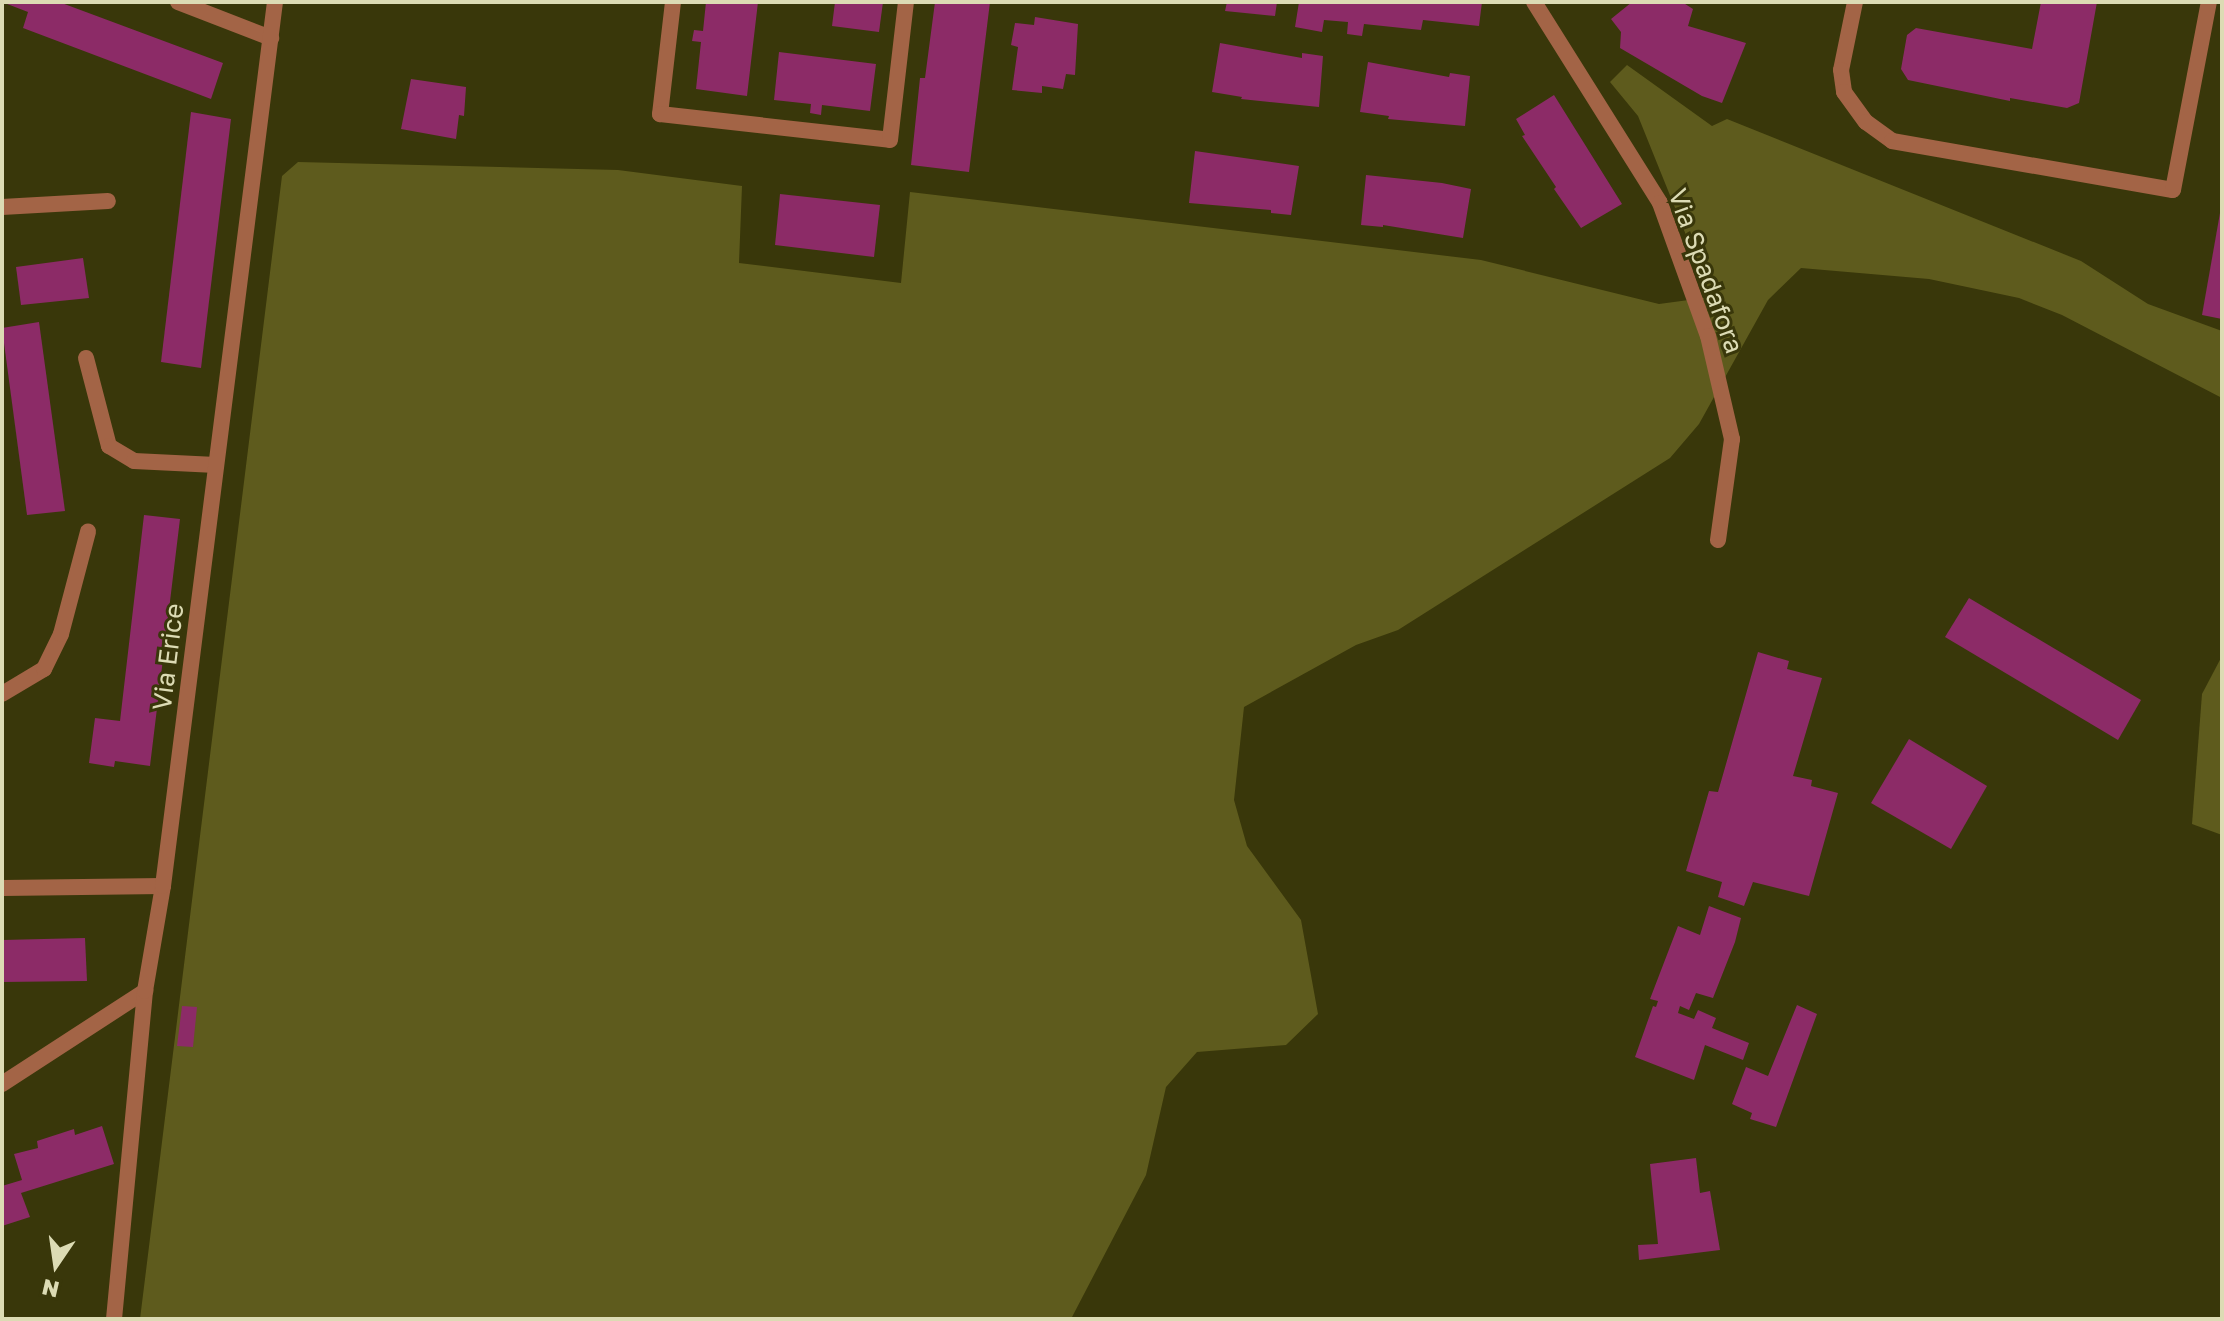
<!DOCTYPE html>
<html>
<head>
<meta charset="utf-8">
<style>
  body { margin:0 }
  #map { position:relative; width:2224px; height:1321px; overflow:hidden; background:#39370a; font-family:"Golos Text",sans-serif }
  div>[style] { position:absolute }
  .green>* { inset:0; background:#5e5b1d }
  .building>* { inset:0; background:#8c2b67 }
  .minor>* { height:16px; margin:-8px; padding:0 8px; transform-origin:8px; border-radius:8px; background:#a36446 }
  span { translate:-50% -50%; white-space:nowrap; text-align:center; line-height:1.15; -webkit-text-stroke:6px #39370a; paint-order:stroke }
  .street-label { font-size:26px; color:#dcdbb4 }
  .frame { position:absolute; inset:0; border:4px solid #dcdbb4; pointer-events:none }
  .north { position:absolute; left:16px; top:1225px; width:80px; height:80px; -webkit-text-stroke:6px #39370a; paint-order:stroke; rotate:193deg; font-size:22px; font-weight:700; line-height:32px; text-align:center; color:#dcdbb4 }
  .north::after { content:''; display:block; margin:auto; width:28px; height:36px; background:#dcdbb4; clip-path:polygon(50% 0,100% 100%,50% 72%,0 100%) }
</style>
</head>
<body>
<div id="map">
  <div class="green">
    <i style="clip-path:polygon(1627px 65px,1712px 126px,1727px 119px,2081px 261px,2148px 304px,2222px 331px,2222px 398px,2062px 315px,2019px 298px,1929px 279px,1801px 268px,1768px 300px,1699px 424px,1670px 458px,1398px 630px,1356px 645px,1244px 707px,1234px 800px,1247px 846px,1301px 920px,1318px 1014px,1286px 1045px,1197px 1052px,1166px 1087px,1146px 1175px,1071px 1319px,140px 1319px,282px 176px,298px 162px,618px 170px,742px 186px,739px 263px,901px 283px,910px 192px,1481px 260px,1659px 304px,1711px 297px,1638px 116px,1610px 82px)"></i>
    <i style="clip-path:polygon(2222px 656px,2222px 835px,2192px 824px,2202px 694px)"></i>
  </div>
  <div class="building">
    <i style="clip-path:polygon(2px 2px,59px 2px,223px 63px,211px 99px,23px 28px,28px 12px)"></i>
    <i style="clip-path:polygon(706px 2px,758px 2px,747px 96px,696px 89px,701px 42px,692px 41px,694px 30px,703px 31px)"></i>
    <i style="clip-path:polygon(835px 2px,883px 2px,879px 32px,832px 26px)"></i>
    <i style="clip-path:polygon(935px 2px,990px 2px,969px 172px,911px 165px,920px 78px,925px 78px)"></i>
    <i style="clip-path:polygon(1227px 2px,1277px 2px,1275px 16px,1225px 11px)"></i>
    <i style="clip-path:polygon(1299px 2px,1482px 2px,1479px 26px,1423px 20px,1421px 30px,1364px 24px,1362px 36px,1347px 34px,1348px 22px,1324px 20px,1322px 32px,1295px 27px)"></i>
    <i style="clip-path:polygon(1632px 2px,1682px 2px,1693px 9px,1688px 26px,1746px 43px,1722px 103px,1702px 96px,1620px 48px,1621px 32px,1611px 19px)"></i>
    <i style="clip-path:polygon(2041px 2px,2097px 2px,2079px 103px,2067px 108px,2010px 98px,2010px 101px,1908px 80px,1901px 69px,1907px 35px,1916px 28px,2032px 49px)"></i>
    <i style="clip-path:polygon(1035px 17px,1078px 24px,1075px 75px,1066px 74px,1063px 89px,1042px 86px,1042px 93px,1012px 90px,1018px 47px,1011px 45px,1015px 23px,1034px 25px)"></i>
    <i style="clip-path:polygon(1220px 43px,1302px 58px,1302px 53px,1323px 56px,1319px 107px,1241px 99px,1242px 97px,1212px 92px)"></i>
    <i style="clip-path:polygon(779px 52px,876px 64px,870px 111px,822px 105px,821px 115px,810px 113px,811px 104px,774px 100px)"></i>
    <i style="clip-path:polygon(1368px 62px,1449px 77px,1450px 73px,1470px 76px,1465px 126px,1388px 119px,1389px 116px,1360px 112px)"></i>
    <i style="clip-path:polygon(411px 79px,466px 87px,464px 116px,459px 115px,456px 139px,401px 129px)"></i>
    <i style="clip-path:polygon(1554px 95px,1622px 204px,1581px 228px,1554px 189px,1556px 187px,1522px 136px,1525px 135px,1516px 119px)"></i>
    <i style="clip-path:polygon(191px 112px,231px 119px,201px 368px,161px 362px)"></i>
    <i style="clip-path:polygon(1195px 151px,1299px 166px,1291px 215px,1271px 213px,1271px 210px,1189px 203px)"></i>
    <i style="clip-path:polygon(1366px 175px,1442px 183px,1471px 189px,1463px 238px,1383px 225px,1383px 227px,1361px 225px)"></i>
    <i style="clip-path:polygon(780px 194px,880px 205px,874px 257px,775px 245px)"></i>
    <i style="clip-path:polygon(2220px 213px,2222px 214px,2222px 319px,2202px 315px)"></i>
    <i style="clip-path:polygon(83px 258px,89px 298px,21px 305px,16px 267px)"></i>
    <i style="clip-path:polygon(39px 322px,65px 511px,27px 515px,2px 328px)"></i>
    <i style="clip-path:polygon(144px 515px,180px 519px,150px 766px,115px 761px,114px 767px,89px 763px,95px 718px,120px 721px)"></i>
    <i style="clip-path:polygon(1969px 598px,2141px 700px,2118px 740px,1945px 637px)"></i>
    <i style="clip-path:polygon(1758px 652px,1789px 661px,1787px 669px,1822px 678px,1793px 776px,1812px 780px,1811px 786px,1838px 793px,1809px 896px,1753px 882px,1744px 906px,1718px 897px,1722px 882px,1686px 871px,1709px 791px,1718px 792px)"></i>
    <i style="clip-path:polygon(1909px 739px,1987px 786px,1951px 849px,1871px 803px)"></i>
    <i style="clip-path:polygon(1709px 906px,1741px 918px,1735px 942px,1713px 998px,1696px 993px,1689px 1010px,1680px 1006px,1678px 1013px,1694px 1019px,1698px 1010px,1716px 1018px,1712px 1028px,1749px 1043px,1743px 1060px,1705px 1045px,1694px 1080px,1635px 1057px,1653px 1006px,1656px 1007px,1658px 1001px,1650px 999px,1678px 926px,1700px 935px)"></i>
    <i style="clip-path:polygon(85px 938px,87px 981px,2px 982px,2px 940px)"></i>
    <i style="clip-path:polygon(1797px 1005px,1817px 1014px,1776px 1127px,1750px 1119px,1752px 1113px,1732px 1104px,1746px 1067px,1768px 1076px)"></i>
    <i style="clip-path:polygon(182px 1006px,197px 1007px,193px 1047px,177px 1046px)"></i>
    <i style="clip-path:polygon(102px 1126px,114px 1164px,21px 1193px,30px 1217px,2px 1226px,2px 1186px,22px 1180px,14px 1154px,38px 1148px,37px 1141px,74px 1129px,75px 1135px)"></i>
    <i style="clip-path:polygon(1696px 1158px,1700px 1193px,1710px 1191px,1720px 1250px,1639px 1260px,1638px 1245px,1658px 1244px,1650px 1164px)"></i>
  </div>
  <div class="minor">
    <i style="left:178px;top:2px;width:100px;rotate:21.2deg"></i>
    <i style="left:673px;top:2px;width:113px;rotate:96.6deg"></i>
    <i style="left:660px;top:114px;width:231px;rotate:6.4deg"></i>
    <i style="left:890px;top:140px;width:139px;rotate:-83.4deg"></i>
    <i style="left:1534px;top:2px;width:237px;rotate:57.9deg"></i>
    <i style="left:1660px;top:203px;width:141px;rotate:70.2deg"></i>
    <i style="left:1708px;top:336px;width:106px;rotate:76.9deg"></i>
    <i style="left:1732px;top:439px;width:102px;rotate:97.9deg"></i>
    <i style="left:1855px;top:2px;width:69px;rotate:101.6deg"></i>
    <i style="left:1841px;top:70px;width:22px;rotate:82deg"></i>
    <i style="left:1844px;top:92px;width:37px;rotate:54deg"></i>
    <i style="left:1866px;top:122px;width:32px;rotate:36deg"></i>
    <i style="left:1892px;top:141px;width:285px;rotate:9.9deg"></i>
    <i style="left:2173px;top:190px;width:191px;rotate:-79.2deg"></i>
    <i style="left:2px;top:207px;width:106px;rotate:-3.2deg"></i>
    <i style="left:86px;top:358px;width:91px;rotate:75.4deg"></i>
    <i style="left:109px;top:446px;width:29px;rotate:31deg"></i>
    <i style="left:134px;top:461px;width:82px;rotate:2.8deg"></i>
    <i style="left:2px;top:694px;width:49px;rotate:-30.8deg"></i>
    <i style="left:44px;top:669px;width:39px;rotate:-64deg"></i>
    <i style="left:61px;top:634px;width:106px;rotate:-75.2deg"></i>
    <i style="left:2px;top:888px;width:161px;rotate:-0.7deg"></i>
    <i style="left:2px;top:1084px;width:171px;rotate:-33deg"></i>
    <i style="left:114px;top:1319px;width:329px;rotate:-84.6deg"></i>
    <i style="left:145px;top:991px;width:107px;rotate:-80.3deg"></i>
    <i style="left:163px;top:886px;width:891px;rotate:-82.78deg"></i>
  </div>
  <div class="street-label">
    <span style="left:1706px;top:271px;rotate:70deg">Via Spadafora</span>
    <span style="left:168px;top:657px;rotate:-83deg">Via Erice</span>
  </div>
  <div class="frame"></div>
  <div class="north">N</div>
</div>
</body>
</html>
